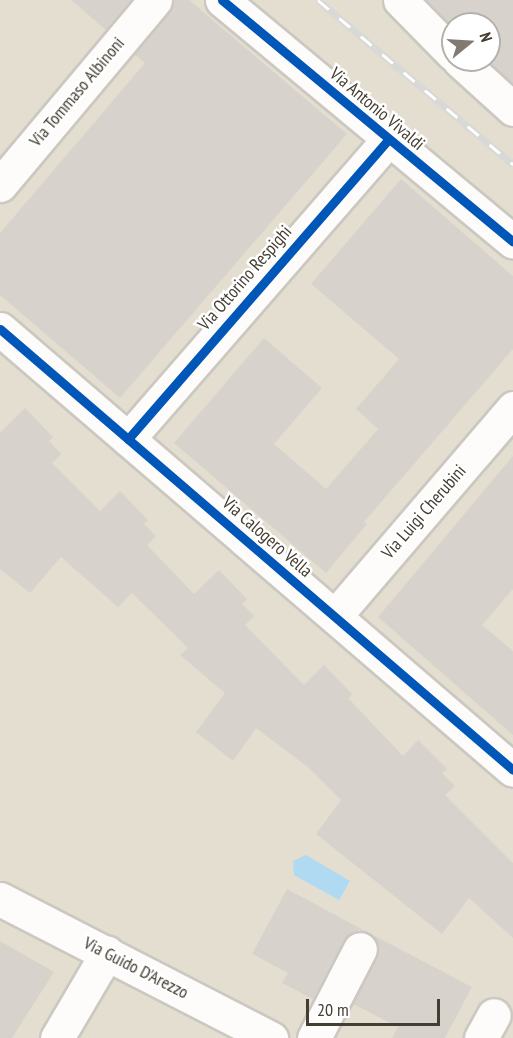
<!DOCTYPE html>
<html>
<head>
<meta charset="utf-8">
<style>
  body { margin:0 }
  #map { position:relative; width:513px; height:1038px; overflow:hidden; background:#efece5; font-family:"PT Sans Narrow",sans-serif }
  div>[style] { position:absolute }
  .residential>* { inset:0; background:#e4ded1 }
  .water>* { inset:0; background:#b0d9f2 }
  .building>* { inset:0; background:#d7d3cc }
  .roads { filter:drop-shadow(2px 0 #cbc8c1) drop-shadow(-2px 0 #cbc8c1) drop-shadow(0 2px #cbc8c1) drop-shadow(0 -2px #cbc8c1) }
  .minor>* { height:33px; margin:-16.5px; padding:0 16.5px; transform-origin:16.5px; border-radius:16.5px; background:#fdfcfb }
  .rail>* { height:7px; margin-top:-3.5px; transform-origin:0; background:repeating-linear-gradient(90deg,#fff 0 14px,#d8d8d7 0 28px); box-sizing:border-box; border-block:2px solid #d8d8d7 }
  .cycleway>* { height:9px; margin:-4.5px; padding:0 4.5px; transform-origin:4.5px; border-radius:4.5px; background:#0057b8 }
  span { translate:-50% -50%; white-space:nowrap; text-align:center; line-height:1.15; -webkit-text-stroke:5px #fff; paint-order:stroke }
  .street-label { font-size:18px; color:#443d31 }
  .north { position:absolute; left:441px; top:12px; width:60px; height:60px; box-sizing:border-box; background:#fff; border:2px solid #b4b1ad; border-radius:50%; rotate:72deg; font-size:16px; font-weight:700; line-height:24px; text-align:center; color:#443d31 }
  .north::after { content:''; display:block; margin:auto; width:21px; height:27px; background:#807a70; clip-path:polygon(50% 0,100% 100%,50% 72%,0 100%) }
  .scale { position:absolute; left:306px; top:999px; width:134px; height:27px; box-sizing:border-box; border:3px solid #443d31; border-top:0; padding-left:8px; font-size:18px; line-height:21px; white-space:nowrap; color:#443d31; -webkit-text-stroke:4px #fff; paint-order:stroke }
</style>
</head>
<body>
<div id="map">
  <div class="residential">
    <i style="clip-path:polygon(evenodd,0 0,513px 0,513px 1038px,0 1038px,0 0,453px 24px,489px 24px,489px 60px,453px 60px,453px 24px)"></i>
  </div>
  <div class="water">
    <i style="clip-path:polygon(306px 855px,350px 881px,339px 900px,294px 875px,293px 861px)"></i>
  </div>
  <div class="building">
    <i style="clip-path:polygon(71px 0,131px 0,106px 30px)"></i>
    <i style="clip-path:polygon(173px 0,189px 0,347px 134px,120px 398px,0 295px,0 233px,145px 63px,134px 54px,169px 12px)"></i>
    <i style="clip-path:polygon(426px 0,513px 0,513px 84px,487px 60px,489px 24px,453px 24px,453px 27px)"></i>
    <i style="clip-path:polygon(401px 179px,513px 276px,513px 349px,364px 522px,367px 524px,326px 573px,174px 443px,264px 338px,322px 388px,274px 444px,326px 489px,378px 429px,356px 409px,399px 359px,311px 284px)"></i>
    <i style="clip-path:polygon(25px 408px,53px 437px,49px 441px,61px 454px,52px 463px,100px 511px,120px 491px,148px 520px,144px 524px,156px 536px,147px 545px,194px 594px,219px 570px,247px 599px,242px 604px,254px 616px,245px 625px,304px 685px,324px 665px,352px 694px,348px 698px,403px 756px,418px 740px,447px 769px,442px 773px,455px 786px,445px 795px,513px 863px,513px 938px,469px 898px,442px 934px,316px 834px,341px 800px,309px 768px,256px 728px,233px 761px,196px 732px,225px 693px,180px 655px,188px 648px,132px 593px,118px 607px,61px 557px,30px 593px,0 569px,0 433px)"></i>
    <i style="clip-path:polygon(513px 456px,513px 589px,482px 625px,513px 651px,513px 735px,378px 617px)"></i>
    <i style="clip-path:polygon(287px 889px,369px 933px,359px 930px,344px 940px,313px 999px,282px 983px,288px 973px,252px 954px)"></i>
    <i style="clip-path:polygon(369px 933px,472px 987px,445px 1038px,392px 1038px,398px 1027px,353px 1004px,377px 957px,376px 939px)"></i>
    <i style="clip-path:polygon(0 941px,54px 972px,12px 1038px,0 1038px)"></i>
  </div>
  <div class="roads">
    <div class="minor">
      <i style="left:222px;top:0;width:378px;rotate:39.7deg"></i>
      <i style="left:400px;top:0;width:76px;rotate:45.5deg"></i>
      <i style="left:459px;top:60px;width:73px;rotate:42.2deg"></i>
      <i style="left:0;top:185px;width:241px;rotate:-50deg"></i>
      <i style="left:0;top:329px;width:676px;rotate:40.68deg"></i>
      <i style="left:128px;top:439px;width:396px;rotate:-49deg"></i>
      <i style="left:335px;top:616px;width:274px;rotate:-49.4deg"></i>
      <i style="left:0;top:899px;width:305px;rotate:27.2deg"></i>
      <i style="left:57px;top:1038px;width:99px;rotate:-59.5deg"></i>
      <i style="left:314px;top:1038px;width:100px;rotate:-62.7deg"></i>
      <i style="left:481px;top:1038px;width:26px;rotate:-61deg"></i>
    </div>
  </div>
  <div class="rail">
    <i style="left:318px;top:0;width:255px;rotate:40.1deg"></i>
  </div>
  <div class="cycleway">
    <i style="left:222px;top:0;width:378px;rotate:39.7deg"></i>
    <i style="left:0;top:329px;width:676px;rotate:40.68deg"></i>
    <i style="left:128px;top:439px;width:396px;rotate:-49deg"></i>
  </div>
  <div class="street-label">
    <span style="left:77px;top:92px;rotate:-50deg">Via Tommaso Albinoni</span>
    <span style="left:377px;top:109px;rotate:40deg">Via Antonio Vivaldi</span>
    <span style="left:245px;top:278px;rotate:-49deg">Via Ottorino Respighi</span>
    <span style="left:424px;top:512px;rotate:-49deg">Via Luigi Cherubini</span>
    <span style="left:267px;top:537px;rotate:41deg">Via Calogero Vella</span>
    <span style="left:136px;top:968px;rotate:27deg">Via Guido D'Arezzo</span>
  </div>
  <div class="north">N</div>
  <div class="scale">20 m</div>
</div>
</body>
</html>
